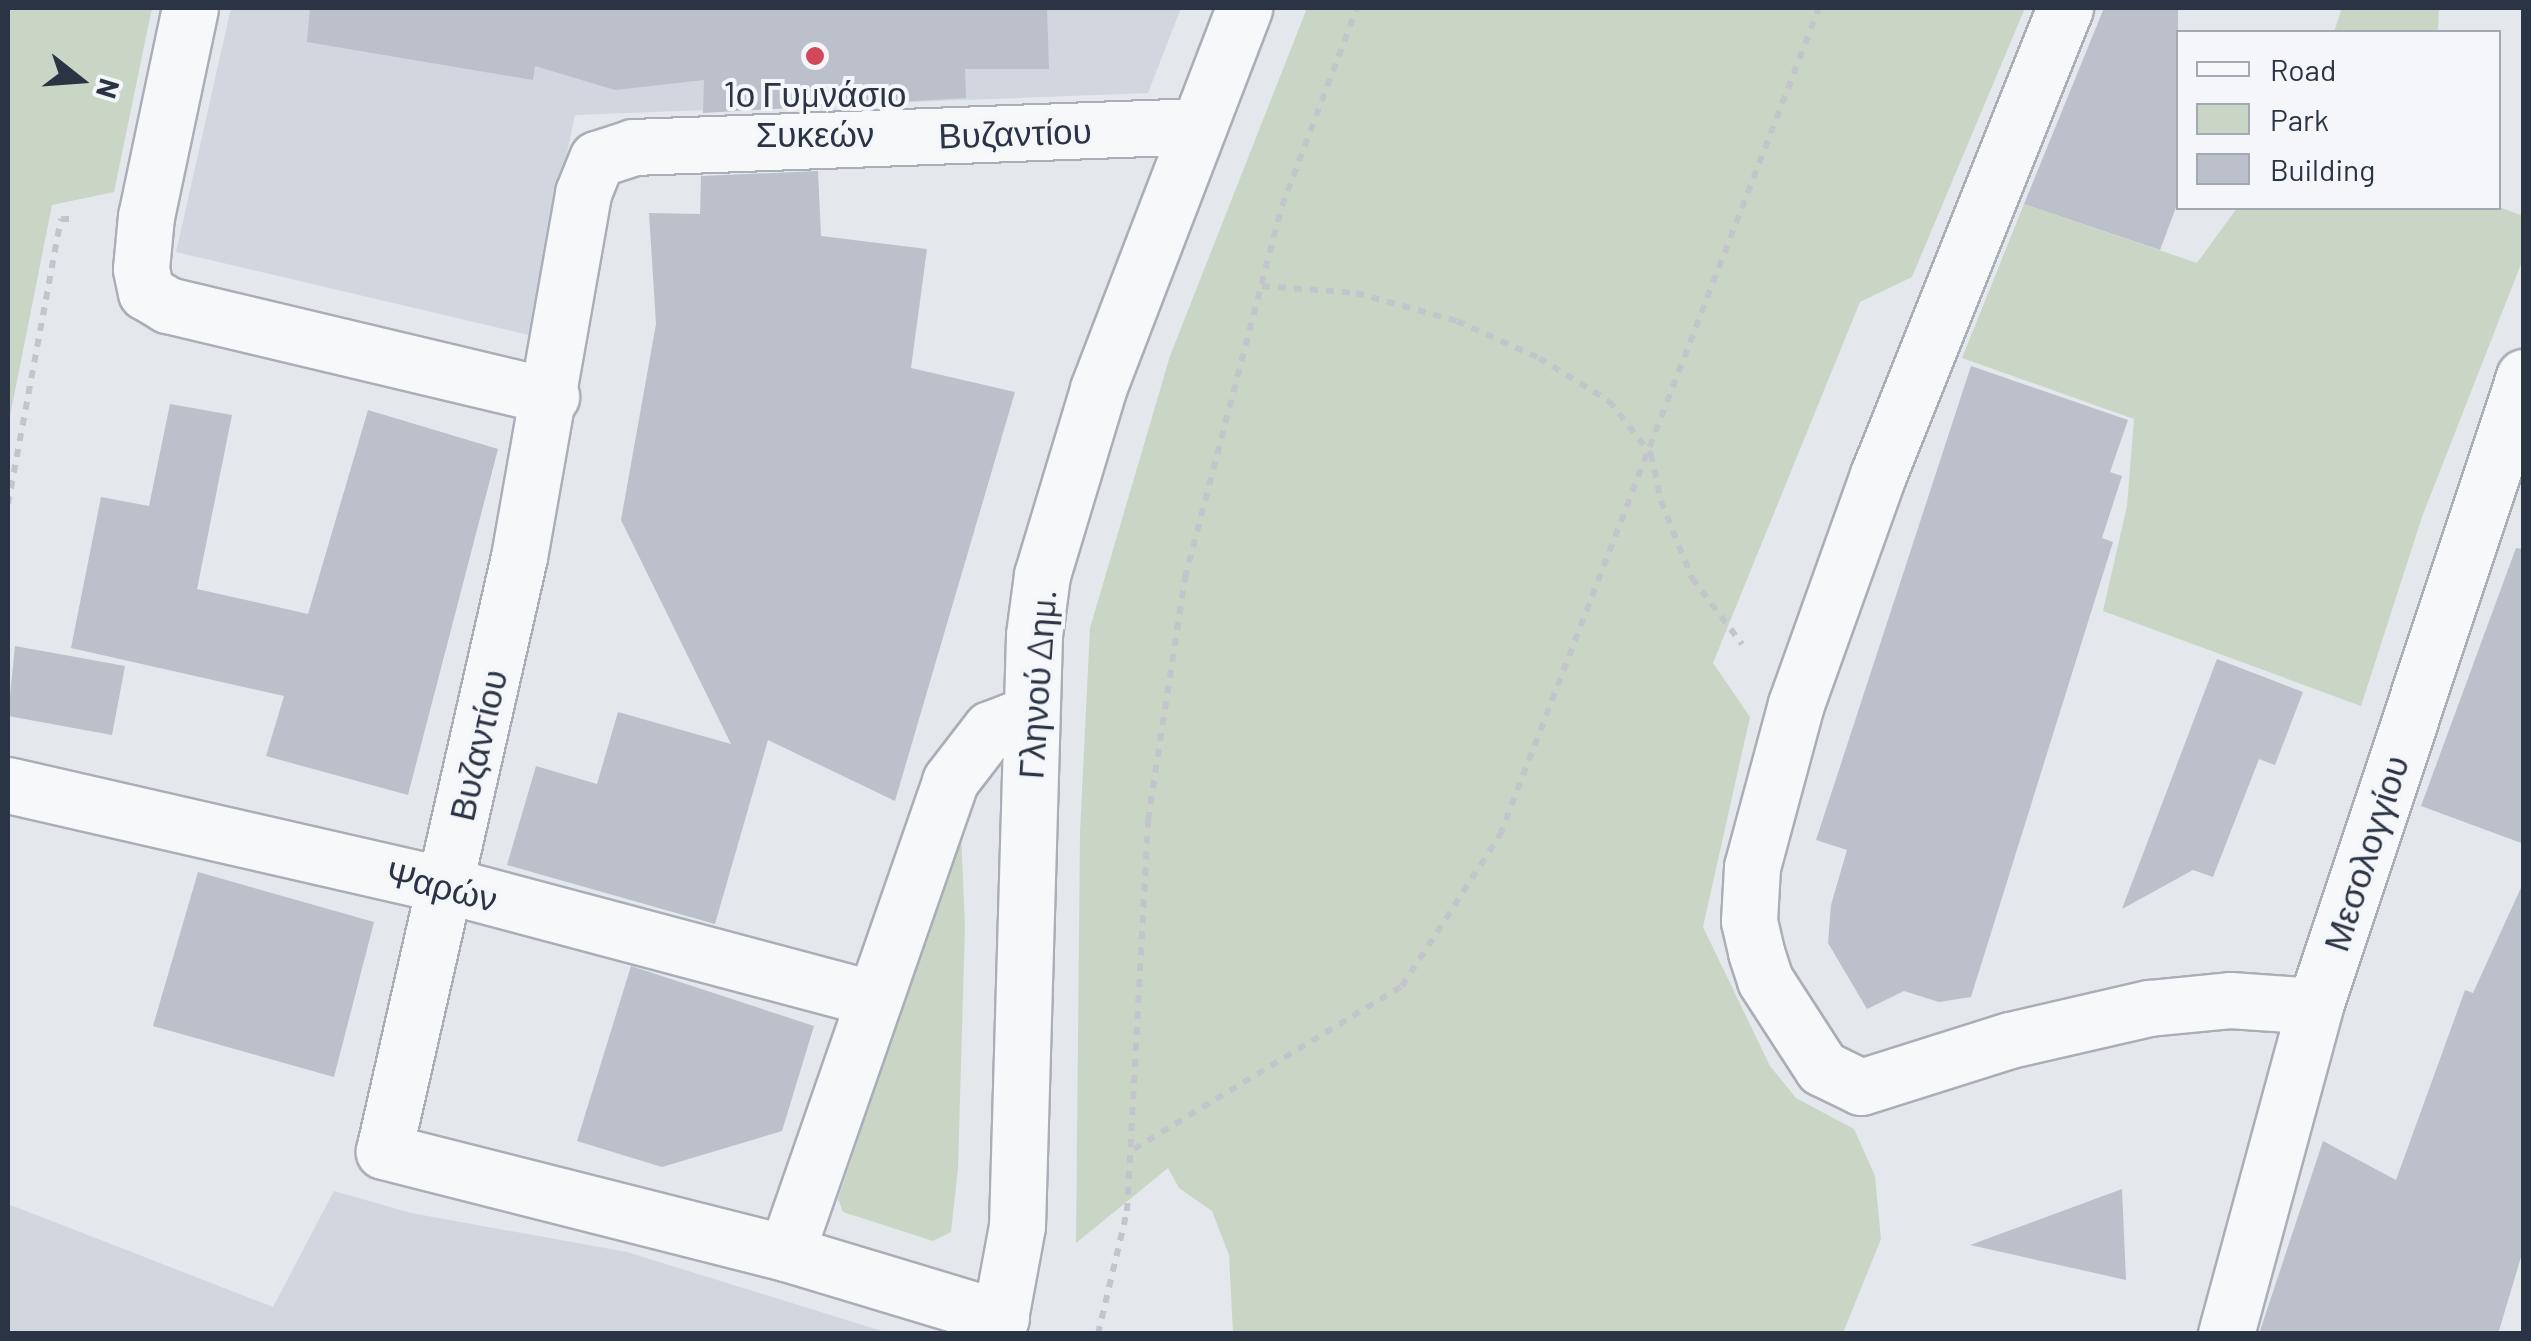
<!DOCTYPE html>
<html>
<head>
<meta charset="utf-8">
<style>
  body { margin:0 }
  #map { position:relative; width:2531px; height:1341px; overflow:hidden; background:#e4e7ec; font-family:Barlow,sans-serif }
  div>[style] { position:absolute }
  .built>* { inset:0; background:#d2d6de }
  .green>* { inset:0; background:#c9d6c5 }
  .building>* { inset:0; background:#bbc0ca }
  .path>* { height:6px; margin-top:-3px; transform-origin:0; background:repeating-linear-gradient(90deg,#c2c5cb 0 8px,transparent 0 16px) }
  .roads { filter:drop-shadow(2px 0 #a9aeb7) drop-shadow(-2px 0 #a9aeb7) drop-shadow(0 2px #a9aeb7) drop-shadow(0 -2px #a9aeb7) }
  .street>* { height:55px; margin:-27.5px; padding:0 27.5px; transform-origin:27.5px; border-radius:27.5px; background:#f7f8fa }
  .dots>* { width:28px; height:28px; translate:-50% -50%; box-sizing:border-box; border:5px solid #f4f6f9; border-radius:50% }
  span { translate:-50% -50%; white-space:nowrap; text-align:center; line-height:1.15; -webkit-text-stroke:8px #f4f6f9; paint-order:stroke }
  .poi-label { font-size:35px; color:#2b3445 }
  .street-label { font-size:35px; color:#2b3445 }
  .frame { position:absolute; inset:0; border:10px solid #2b3445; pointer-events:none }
  .legend { position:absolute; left:2176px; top:30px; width:325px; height:180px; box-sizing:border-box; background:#f4f6f9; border:2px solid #a4a8b1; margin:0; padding:12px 18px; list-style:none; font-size:30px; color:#2b3445 }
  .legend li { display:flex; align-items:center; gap:20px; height:50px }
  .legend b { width:50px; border:2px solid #a4a8b1 }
  .north { position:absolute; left:30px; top:30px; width:100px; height:100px; -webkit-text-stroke:8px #f4f6f9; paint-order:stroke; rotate:107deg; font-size:28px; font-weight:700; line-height:40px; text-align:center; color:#2b3445 }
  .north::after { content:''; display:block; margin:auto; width:35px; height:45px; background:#2b3445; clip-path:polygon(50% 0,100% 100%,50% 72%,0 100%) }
</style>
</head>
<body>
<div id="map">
  <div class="built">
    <i style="clip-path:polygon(231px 8px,1181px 8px,1148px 93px,575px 115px,529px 335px,176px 252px)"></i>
    <i style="clip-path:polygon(334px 1191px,411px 1213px,627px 1252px,885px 1332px,8px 1333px,8px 1204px,273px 1307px)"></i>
  </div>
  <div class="green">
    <i style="clip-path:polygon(8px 8px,152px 8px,114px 192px,52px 205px,8px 426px)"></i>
    <i style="clip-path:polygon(1307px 8px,2025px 8px,1912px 277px,1860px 302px,1713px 663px,1750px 717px,1703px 927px,1770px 1066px,1796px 1098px,1854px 1129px,1875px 1176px,1881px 1239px,1843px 1333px,1233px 1333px,1229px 1255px,1212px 1211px,1179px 1188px,1168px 1168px,1076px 1243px,1080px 832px,1090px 628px,1170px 356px)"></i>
    <i style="clip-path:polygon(2342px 8px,2439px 8px,2438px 32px,2334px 32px)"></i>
    <i style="clip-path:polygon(2024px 204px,2197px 263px,2237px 208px,2499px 207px,2523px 216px,2523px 259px,2422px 517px,2361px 706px,2103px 611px,2127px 506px,2134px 419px,1962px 358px)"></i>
    <i style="clip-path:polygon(961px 832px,965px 926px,958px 1168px,951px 1232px,933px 1241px,843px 1212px,838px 1199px)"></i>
  </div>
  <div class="building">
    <i style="clip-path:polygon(310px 8px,1047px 8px,1049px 69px,965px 69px,966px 98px,703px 113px,704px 80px,615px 90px,535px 66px,533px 80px,307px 42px)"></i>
    <i style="clip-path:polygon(2104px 8px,2178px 8px,2178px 202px,2160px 250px,2024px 204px)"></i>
    <i style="clip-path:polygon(818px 171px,821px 236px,927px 249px,911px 368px,1015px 392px,895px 801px,768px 740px,715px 924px,507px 865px,536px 766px,597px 784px,618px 712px,731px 744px,621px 520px,656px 324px,649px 213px,700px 214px,701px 176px)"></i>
    <i style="clip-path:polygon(1971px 366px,2128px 420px,2110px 472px,2122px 476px,2102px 538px,2113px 542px,1971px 997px,1939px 1002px,1904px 991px,1867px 1009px,1828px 943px,1831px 905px,1847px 850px,1816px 840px)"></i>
    <i style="clip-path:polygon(170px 404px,232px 415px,197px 589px,308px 614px,368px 410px,498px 449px,408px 795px,266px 756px,284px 696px,71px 648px,101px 497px,149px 506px)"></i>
    <i style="clip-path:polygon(2516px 548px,2524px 549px,2524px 844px,2421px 806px)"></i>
    <i style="clip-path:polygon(15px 646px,125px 666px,112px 735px,8px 716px)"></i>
    <i style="clip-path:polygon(2217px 659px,2303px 692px,2275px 765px,2259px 759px,2213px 877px,2193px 870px,2122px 909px)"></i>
    <i style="clip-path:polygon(198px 872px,374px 922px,334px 1077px,153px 1026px)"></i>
    <i style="clip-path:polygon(2524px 881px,2524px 1247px,2498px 1334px,2259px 1334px,2323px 1141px,2396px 1180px,2465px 990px,2473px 993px)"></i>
    <i style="clip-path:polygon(631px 966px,814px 1026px,782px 1131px,662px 1167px,577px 1141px)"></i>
    <i style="clip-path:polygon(2122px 1189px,2126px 1280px,1970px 1245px)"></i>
  </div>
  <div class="path">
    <i style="left:1262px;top:286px;width:94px;rotate:4.3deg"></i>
    <i style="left:1356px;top:293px;width:105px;rotate:15.5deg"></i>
    <i style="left:1457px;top:321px;width:90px;rotate:24.3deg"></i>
    <i style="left:1539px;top:358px;width:82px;rotate:31.6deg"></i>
    <i style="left:1609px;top:401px;width:68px;rotate:51.6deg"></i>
    <i style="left:1651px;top:454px;width:48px;rotate:78deg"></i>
    <i style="left:1661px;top:501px;width:83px;rotate:68.1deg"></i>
    <i style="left:1692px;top:578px;width:83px;rotate:52.9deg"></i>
    <i style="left:8px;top:504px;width:290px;rotate:-79.5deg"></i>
    <i style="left:61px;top:219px;width:14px"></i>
    <i style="left:1134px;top:1149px;width:314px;rotate:-31.3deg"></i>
    <i style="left:1402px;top:986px;width:180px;rotate:-57deg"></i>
    <i style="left:1500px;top:835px;width:886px;rotate:-68.91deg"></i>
    <i style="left:1098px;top:1334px;width:126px;rotate:-76.7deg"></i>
    <i style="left:1127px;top:1211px;width:392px;rotate:-86.9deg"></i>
    <i style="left:1148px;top:820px;width:245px;rotate:-81.3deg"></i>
    <i style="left:1185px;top:578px;width:384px;rotate:-75.4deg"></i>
    <i style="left:1282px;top:206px;width:212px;rotate:-69.3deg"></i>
  </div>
  <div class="roads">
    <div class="street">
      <i style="left:190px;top:8px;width:213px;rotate:101.9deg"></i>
      <i style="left:146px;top:216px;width:53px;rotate:95.4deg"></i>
      <i style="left:141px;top:269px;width:24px;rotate:78deg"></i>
      <i style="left:146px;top:292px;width:26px;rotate:31deg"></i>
      <i style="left:168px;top:305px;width:394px;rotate:13.4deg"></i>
      <i style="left:2065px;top:8px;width:503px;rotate:111.82deg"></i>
      <i style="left:1878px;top:475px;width:243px;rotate:109.7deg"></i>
      <i style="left:1796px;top:704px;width:169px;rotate:105.1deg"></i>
      <i style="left:1752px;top:867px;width:54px;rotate:93.2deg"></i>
      <i style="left:1749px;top:921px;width:32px;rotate:77deg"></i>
      <i style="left:1756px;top:952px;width:29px;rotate:72deg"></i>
      <i style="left:1765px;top:980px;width:105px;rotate:57.1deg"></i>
      <i style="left:1822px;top:1068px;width:43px;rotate:26deg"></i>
      <i style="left:1861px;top:1087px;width:156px;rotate:-17.5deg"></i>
      <i style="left:2010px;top:1040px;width:143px;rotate:-13deg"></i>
      <i style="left:2149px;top:1008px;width:81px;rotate:-5.6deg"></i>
      <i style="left:2230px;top:1000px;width:85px;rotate:4deg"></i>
      <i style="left:8px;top:785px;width:449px;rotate:12.9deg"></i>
      <i style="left:446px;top:885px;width:443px;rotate:14.9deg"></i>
      <i style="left:786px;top:1253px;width:500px;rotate:-70.8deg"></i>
      <i style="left:950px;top:781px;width:66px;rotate:-52.4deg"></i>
      <i style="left:990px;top:729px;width:44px;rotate:-21.3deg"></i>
      <i style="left:1001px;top:1318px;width:225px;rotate:-163.2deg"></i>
      <i style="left:786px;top:1253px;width:415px;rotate:-165.8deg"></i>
      <i style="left:384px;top:1151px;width:609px;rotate:-77.2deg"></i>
      <i style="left:519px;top:557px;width:370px;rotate:-80deg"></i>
      <i style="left:583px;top:193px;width:37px;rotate:-68deg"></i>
      <i style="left:597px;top:159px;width:38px;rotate:-18deg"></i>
      <i style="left:633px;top:147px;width:566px;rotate:-2.12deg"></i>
      <i style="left:997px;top:1334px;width:110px;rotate:-79.5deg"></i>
      <i style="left:1017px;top:1226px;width:591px;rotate:-88.35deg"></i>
      <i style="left:1034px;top:635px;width:61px;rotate:-82.4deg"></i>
      <i style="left:1042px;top:575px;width:194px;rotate:-73.2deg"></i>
      <i style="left:1098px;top:389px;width:408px;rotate:-69deg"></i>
      <i style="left:2226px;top:1334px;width:340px;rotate:-74.8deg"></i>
      <i style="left:2315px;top:1006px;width:663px;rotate:-71.62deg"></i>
    </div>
  </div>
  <div class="dots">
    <i style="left:815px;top:56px;background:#d1495b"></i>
  </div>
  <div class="poi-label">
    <span style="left:815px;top:113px">1ο Γυμνάσιο<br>Συκεών</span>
  </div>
  <div class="street-label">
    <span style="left:1015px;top:132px;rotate:-2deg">Βυζαντίου</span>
    <span style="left:1036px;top:684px;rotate:-86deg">Γληνού Δημ.</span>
    <span style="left:477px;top:745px;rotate:-77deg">Βυζαντίου</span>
    <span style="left:2365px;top:853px;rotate:-72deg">Μεσολογγίου</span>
    <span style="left:442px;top:885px;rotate:14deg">Ψαρών</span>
  </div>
  <div class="frame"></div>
  <ul class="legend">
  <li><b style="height:12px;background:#f7f8fa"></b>Road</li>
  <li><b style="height:28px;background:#c9d6c5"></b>Park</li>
  <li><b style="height:28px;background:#bbc0ca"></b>Building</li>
  </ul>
  <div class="north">N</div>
</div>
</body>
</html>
